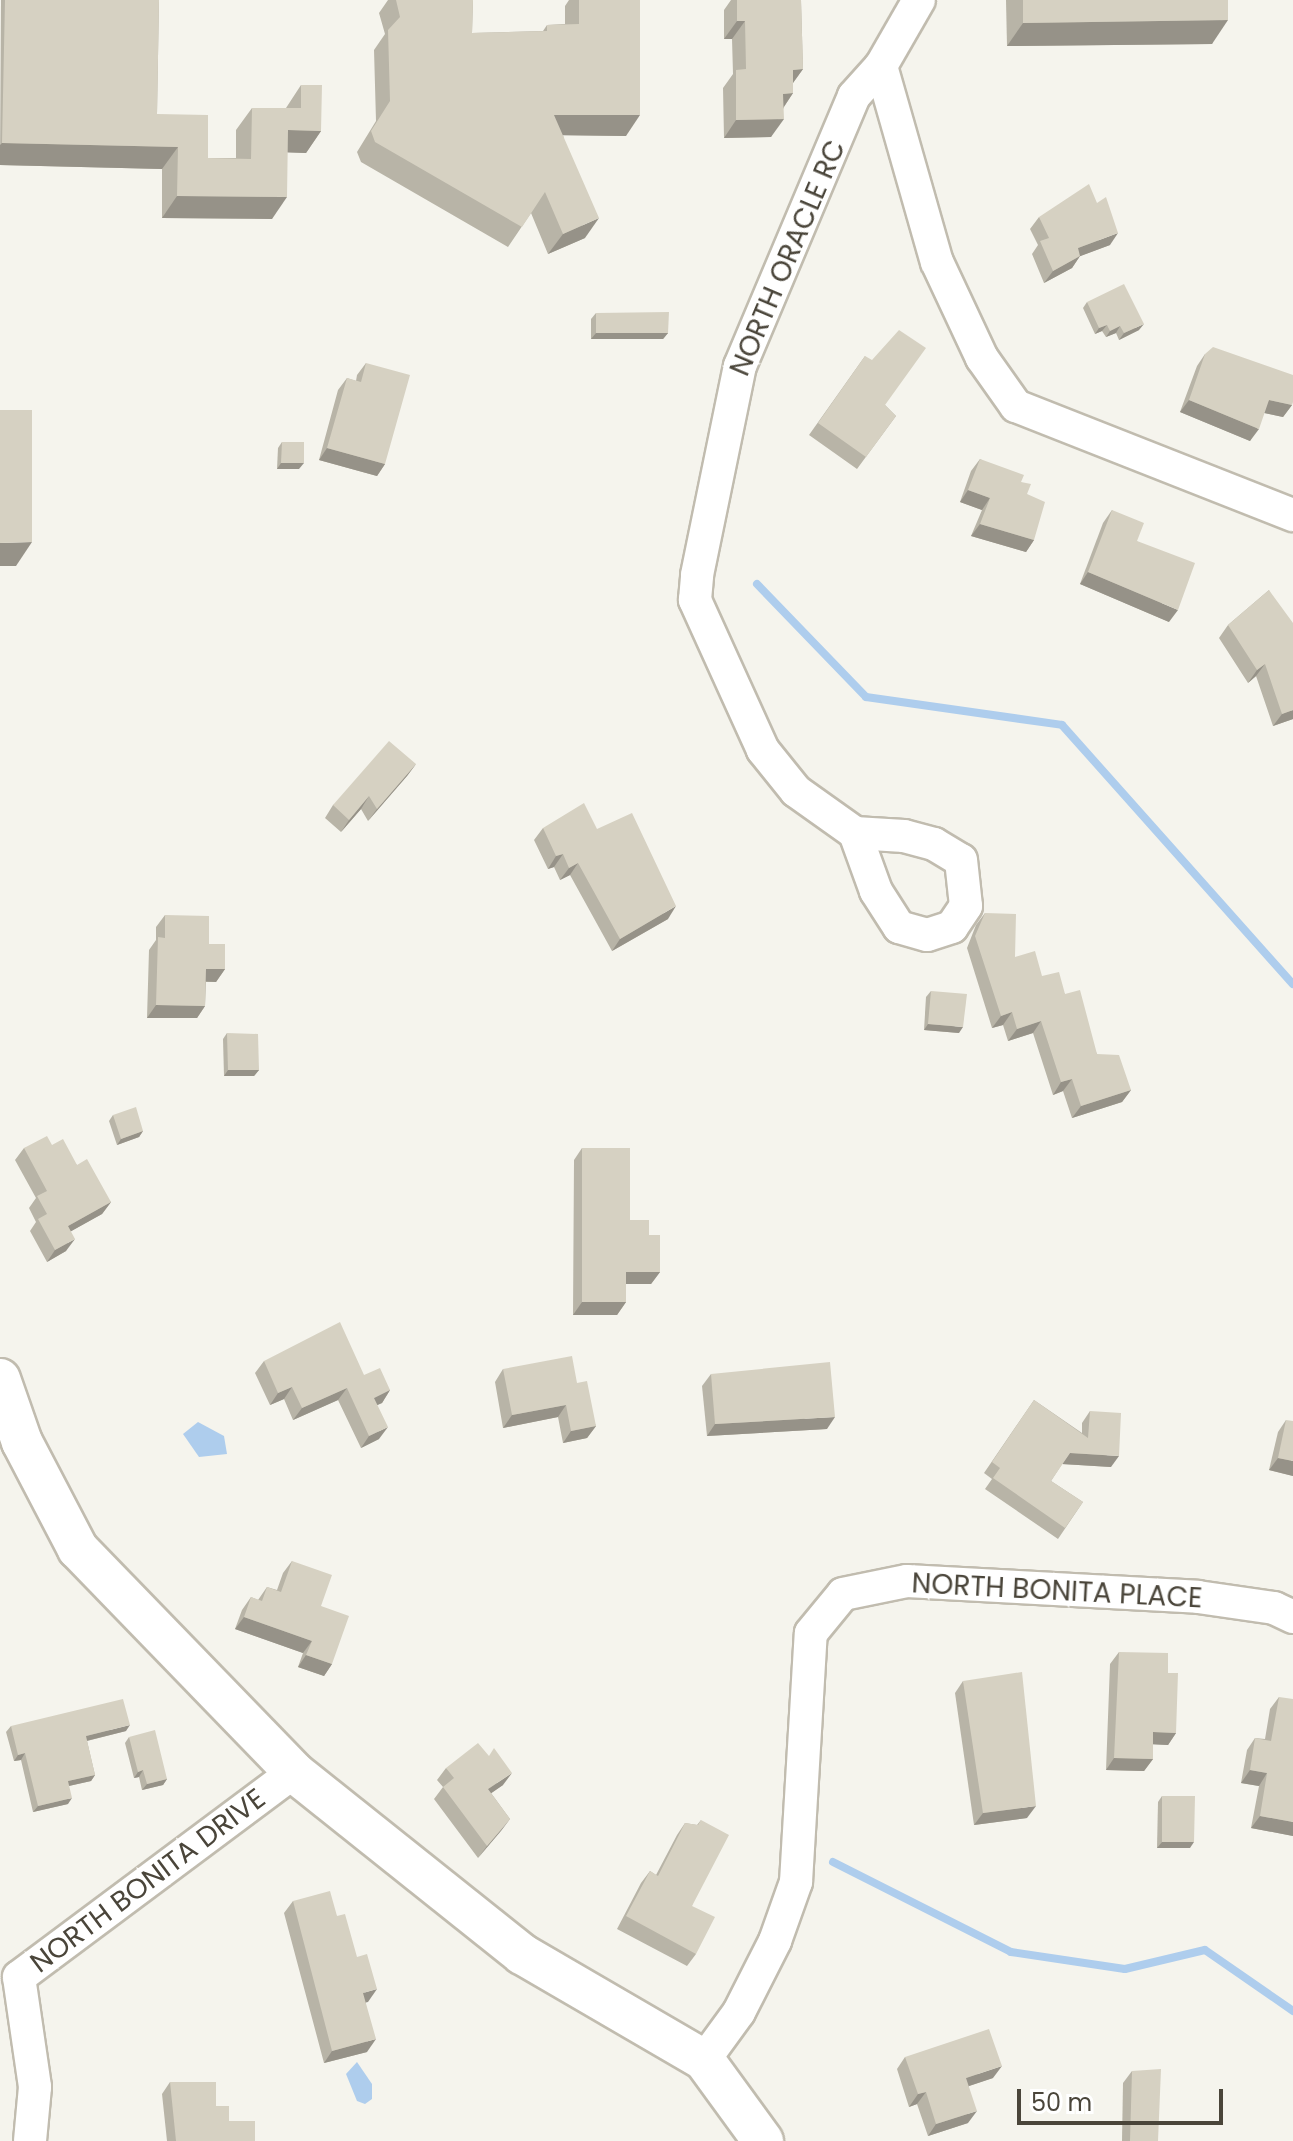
<!DOCTYPE html>
<html>
<head>
<meta charset="utf-8">
<style>
  body { margin:0 }
  #map { position:relative; width:1293px; height:2141px; overflow:hidden; background:#f5f4ed; font-family:Poppins,sans-serif }
  div>[style] { position:absolute }
  .water>* { inset:0; background:#aecded }
  .stream>* { height:8px; margin:-4px; padding:0 4px; transform-origin:4px; border-radius:4px; background:#aecded }
  .roads { filter:drop-shadow(2px 0 #c1bcaf) drop-shadow(-2px 0 #c1bcaf) drop-shadow(0 2px #c1bcaf) drop-shadow(0 -2px #c1bcaf) }
  .minor>* { height:32px; margin:-16px; padding:0 16px; transform-origin:16px; border-radius:16px; background:#fff }
  .tertiary>* { height:40px; margin:-20px; padding:0 20px; transform-origin:20px; border-radius:20px; background:#fff }
  .wall>* { inset:0; background:#b8b4a7 }
  .shaded-wall>* { inset:0; background:#969288 }
  .building>* { inset:0; background:#d6d1c2 }
  span { translate:-50% -50%; white-space:nowrap; text-align:center; line-height:1.15; -webkit-text-stroke:7px #fff; paint-order:stroke }
  .street-label { font-size:28px; color:#4a453a }
  .scale { position:absolute; left:1017px; top:2089px; width:206px; height:36px; box-sizing:border-box; border:4px solid #4a453a; border-top:0; padding-left:10px; font-size:24px; line-height:28px; white-space:nowrap; color:#4a453a; -webkit-text-stroke:6px #fff; paint-order:stroke }
</style>
</head>
<body>
<div id="map">
  <div class="water">
    <i style="clip-path:polygon(198px 1422px,224px 1436px,227px 1454px,199px 1457px,183px 1434px)"></i>
    <i style="clip-path:polygon(357px 2062px,372px 2084px,372px 2099px,365px 2104px,357px 2101px,346px 2074px)"></i>
  </div>
  <div class="stream">
    <i style="left:757px;top:584px;width:157px;rotate:46deg"></i>
    <i style="left:866px;top:697px;width:198px;rotate:8.1deg"></i>
    <i style="left:1062px;top:725px;width:347px;rotate:48.3deg"></i>
    <i style="left:833px;top:1862px;width:199px;rotate:26.8deg"></i>
    <i style="left:1011px;top:1952px;width:115px;rotate:8.5deg"></i>
    <i style="left:1125px;top:1969px;width:82px;rotate:-13.4deg"></i>
    <i style="left:1205px;top:1950px;width:107px;rotate:34.7deg"></i>
  </div>
  <div class="roads">
    <div class="minor">
      <i style="left:881px;top:66px;width:204px;rotate:74.1deg"></i>
      <i style="left:937px;top:262px;width:106px;rotate:64.9deg"></i>
      <i style="left:982px;top:358px;width:59px;rotate:54.7deg"></i>
      <i style="left:1016px;top:406px;width:298px;rotate:21.5deg"></i>
      <i style="left:855px;top:833px;width:49px;rotate:3.5deg"></i>
      <i style="left:904px;top:836px;width:31px;rotate:15deg"></i>
      <i style="left:934px;top:844px;width:31px;rotate:31deg"></i>
      <i style="left:961px;top:860px;width:46px;rotate:83.8deg"></i>
      <i style="left:966px;top:906px;width:25px;rotate:124deg"></i>
      <i style="left:952px;top:927px;width:26px;rotate:162deg"></i>
      <i style="left:927px;top:935px;width:29px;rotate:-164deg"></i>
      <i style="left:899px;top:927px;width:43px;rotate:-122.6deg"></i>
      <i style="left:876px;top:891px;width:62px;rotate:-109.9deg"></i>
      <i style="left:855px;top:833px;width:72px;rotate:-144.6deg"></i>
      <i style="left:796px;top:791px;width:53px;rotate:-128.8deg"></i>
      <i style="left:763px;top:750px;width:165px;rotate:-114.4deg"></i>
      <i style="left:695px;top:600px;width:25px;rotate:-85deg"></i>
      <i style="left:697px;top:575px;width:213px;rotate:-78.4deg"></i>
      <i style="left:740px;top:366px;width:293px;rotate:-67.1deg"></i>
      <i style="left:854px;top:96px;width:40px;rotate:-48deg"></i>
      <i style="left:881px;top:66px;width:76px;rotate:-60.1deg"></i>
      <i style="left:19px;top:1977px;width:343px;rotate:-36.7deg"></i>
      <i style="left:19px;top:1977px;width:111px;rotate:81.7deg"></i>
      <i style="left:35px;top:2087px;width:54px;rotate:95.3deg"></i>
      <i style="left:704px;top:2060px;width:59px;rotate:-53.9deg"></i>
      <i style="left:739px;top:2012px;width:80px;rotate:-63.1deg"></i>
      <i style="left:775px;top:1941px;width:63px;rotate:-70.4deg"></i>
      <i style="left:796px;top:1882px;width:249px;rotate:-86.6deg"></i>
      <i style="left:811px;top:1633px;width:50px;rotate:-50.6deg"></i>
      <i style="left:843px;top:1594px;width:65px;rotate:-11.5deg"></i>
      <i style="left:907px;top:1581px;width:291px;rotate:3.1deg"></i>
      <i style="left:1198px;top:1597px;width:77px;rotate:8.2deg"></i>
      <i style="left:1274px;top:1608px;width:21px;rotate:25deg"></i>
    </div>
    <div class="tertiary">
      <i style="left:0;top:1379px;width:67px;rotate:70.8deg"></i>
      <i style="left:22px;top:1442px;width:121px;rotate:62.4deg"></i>
      <i style="left:78px;top:1549px;width:310px;rotate:45.9deg"></i>
      <i style="left:294px;top:1772px;width:292px;rotate:38.6deg"></i>
      <i style="left:522px;top:1954px;width:211px;rotate:30.2deg"></i>
      <i style="left:704px;top:2060px;width:100px;rotate:53.9deg"></i>
    </div>
  </div>
  <div class="wall">
    <i style="clip-path:polygon(1px 0,159px 0,157px 114px,208px 158px,236px 158px,236px 130px,252px 108px,286px 108px,301px 85px,321px 131px,306px 153px,287px 152px,272px 219px,162px 218px,162px 169px,0 165px)"></i>
    <i style="clip-path:polygon(388px 0,473px 0,472px 33px,543px 31px,547px 25px,565px 24px,565px 6px,569px 0,640px 0,626px 136px,563px 135px,585px 238px,548px 254px,531px 213px,508px 247px,361px 162px,357px 152px,376px 121px,374px 50px,385px 34px,379px 13px)"></i>
    <i style="clip-path:polygon(731px 0,801px 0,803px 69px,793px 83px,793px 93px,784px 107px,771px 137px,724px 138px,723px 88px,733px 74px,732px 39px,724px 39px,724px 10px)"></i>
    <i style="clip-path:polygon(1006px 0,1228px 0,1212px 44px,1007px 46px)"></i>
    <i style="clip-path:polygon(1039px 217px,1110px 245px,1080px 256px,1072px 268px,1044px 283px,1032px 254px,1038px 245px,1030px 229px)"></i>
    <i style="clip-path:polygon(1087px 302px,1139px 330px,1119px 340px,1116px 333px,1106px 337px,1102px 331px,1095px 334px,1083px 308px)"></i>
    <i style="clip-path:polygon(596px 313px,668px 333px,663px 339px,591px 339px,591px 319px)"></i>
    <i style="clip-path:polygon(1205px 354px,1292px 405px,1283px 417px,1264px 413px,1250px 441px,1180px 412px,1197px 366px)"></i>
    <i style="clip-path:polygon(865px 356px,885px 405px,896px 416px,857px 469px,809px 435px)"></i>
    <i style="clip-path:polygon(366px 363px,385px 464px,377px 476px,319px 460px,338px 390px,347px 378px,356px 381px,357px 375px)"></i>
    <i style="clip-path:polygon(282px 442px,299px 469px,277px 469px,278px 448px)"></i>
    <i style="clip-path:polygon(980px 459px,1021px 482px,1027px 494px,1034px 540px,1026px 552px,971px 536px,982px 510px,960px 502px,971px 471px)"></i>
    <i style="clip-path:polygon(1112px 510px,1137px 541px,1169px 622px,1080px 584px,1103px 523px)"></i>
    <i style="clip-path:polygon(1269px 590px,1293px 719px,1273px 726px,1256px 676px,1248px 683px,1219px 638px,1228px 625px)"></i>
    <i style="clip-path:polygon(416px 764px,407px 776px,368px 821px,361px 809px,341px 832px,325px 818px,333px 805px)"></i>
    <i style="clip-path:polygon(543px 828px,597px 829px,668px 919px,612px 951px,570px 875px,560px 880px,554px 867px,548px 869px,534px 840px)"></i>
    <i style="clip-path:polygon(985px 913px,1015px 957px,1065px 994px,1097px 1054px,1131px 1090px,1122px 1102px,1072px 1118px,1063px 1091px,1053px 1095px,1033px 1033px,1008px 1041px,1003px 1025px,992px 1028px,967px 948px,976px 925px)"></i>
    <i style="clip-path:polygon(165px 915px,209px 944px,225px 969px,216px 982px,206px 982px,205px 1006px,197px 1018px,147px 1018px,149px 950px,156px 940px,156px 927px)"></i>
    <i style="clip-path:polygon(931px 991px,959px 1033px,924px 1030px,926px 997px)"></i>
    <i style="clip-path:polygon(227px 1033px,259px 1070px,254px 1076px,224px 1076px,223px 1039px)"></i>
    <i style="clip-path:polygon(113px 1115px,143px 1131px,139px 1137px,117px 1145px,109px 1121px)"></i>
    <i style="clip-path:polygon(52px 1145px,77px 1165px,111px 1202px,102px 1214px,71px 1231px,66px 1251px,47px 1262px,30px 1231px,36px 1222px,29px 1208px,36px 1198px,15px 1160px,24px 1148px)"></i>
    <i style="clip-path:polygon(582px 1148px,630px 1220px,649px 1235px,660px 1272px,651px 1284px,626px 1284px,626px 1302px,617px 1315px,573px 1315px,574px 1160px)"></i>
    <i style="clip-path:polygon(264px 1361px,364px 1375px,390px 1390px,382px 1403px,377px 1405px,379px 1439px,361px 1448px,338px 1400px,293px 1420px,284px 1399px,270px 1405px,255px 1373px)"></i>
    <i style="clip-path:polygon(503px 1369px,577px 1383px,596px 1426px,587px 1438px,563px 1443px,558px 1417px,503px 1428px,495px 1382px)"></i>
    <i style="clip-path:polygon(711px 1374px,827px 1429px,707px 1436px,702px 1386px)"></i>
    <i style="clip-path:polygon(1034px 1400px,1082px 1433px,1082px 1423px,1090px 1411px,1111px 1467px,1062px 1464px,1051px 1481px,1083px 1502px,1058px 1539px,985px 1489px,992px 1479px,984px 1473px)"></i>
    <i style="clip-path:polygon(1286px 1420px,1293px 1476px,1269px 1470px,1278px 1432px)"></i>
    <i style="clip-path:polygon(292px 1561px,321px 1606px,332px 1664px,324px 1676px,298px 1667px,303px 1653px,235px 1629px,242px 1610px,251px 1597px,258px 1600px,267px 1587px,277px 1590px,283px 1573px)"></i>
    <i style="clip-path:polygon(1119px 1652px,1168px 1673px,1176px 1733px,1168px 1745px,1153px 1744px,1153px 1759px,1144px 1771px,1106px 1770px,1110px 1664px)"></i>
    <i style="clip-path:polygon(963px 1681px,1027px 1818px,974px 1825px,955px 1693px)"></i>
    <i style="clip-path:polygon(1279px 1697px,1293px 1836px,1251px 1828px,1259px 1786px,1241px 1783px,1247px 1750px,1255px 1738px,1265px 1739px,1270px 1709px)"></i>
    <i style="clip-path:polygon(11px 1726px,126px 1731px,87px 1741px,95px 1775px,91px 1781px,69px 1786px,68px 1804px,33px 1812px,21px 1760px,14px 1761px,6px 1732px)"></i>
    <i style="clip-path:polygon(129px 1737px,167px 1779px,163px 1785px,142px 1790px,139px 1777px,134px 1778px,125px 1743px)"></i>
    <i style="clip-path:polygon(446px 1768px,503px 1785px,491px 1793px,510px 1819px,478px 1858px,434px 1799px,443px 1787px,437px 1780px)"></i>
    <i style="clip-path:polygon(1162px 1796px,1190px 1848px,1157px 1848px,1158px 1802px)"></i>
    <i style="clip-path:polygon(701px 1820px,692px 1906px,696px 1954px,687px 1966px,617px 1929px,641px 1883px,650px 1871px,656px 1875px,677px 1835px,685px 1823px,697px 1825px)"></i>
    <i style="clip-path:polygon(293px 1901px,337px 1916px,368px 2002px,366px 2002px,367px 2052px,324px 2063px,284px 1913px)"></i>
    <i style="clip-path:polygon(905px 2057px,993px 2078px,969px 2086px,968px 2123px,928px 2136px,917px 2104px,909px 2107px,897px 2069px)"></i>
    <i style="clip-path:polygon(1132px 2071px,1158px 2141px,1122px 2141px,1123px 2083px)"></i>
    <i style="clip-path:polygon(170px 2082px,216px 2106px,229px 2121px,255px 2141px,167px 2141px,162px 2094px)"></i>
  </div>
  <div class="shaded-wall">
    <i style="clip-path:polygon(1228px 20px,1212px 44px,1007px 46px,1023px 23px)"></i>
    <i style="clip-path:polygon(737px 21px,745px 21px,732px 39px,724px 39px)"></i>
    <i style="clip-path:polygon(803px 69px,790px 87px,793px 70px)"></i>
    <i style="clip-path:polygon(793px 93px,781px 111px,783px 94px)"></i>
    <i style="clip-path:polygon(554px 115px,640px 115px,626px 136px,540px 135px)"></i>
    <i style="clip-path:polygon(784px 119px,771px 137px,724px 138px,736px 120px)"></i>
    <i style="clip-path:polygon(288px 130px,321px 131px,306px 153px,272px 152px)"></i>
    <i style="clip-path:polygon(2px 143px,178px 147px,162px 169px,0 165px,0 145px)"></i>
    <i style="clip-path:polygon(177px 196px,287px 197px,272px 219px,162px 218px)"></i>
    <i style="clip-path:polygon(599px 218px,585px 238px,548px 254px,563px 234px)"></i>
    <i style="clip-path:polygon(1118px 233px,1110px 245px,1070px 260px,1078px 248px)"></i>
    <i style="clip-path:polygon(1080px 256px,1072px 268px,1044px 283px,1053px 271px)"></i>
    <i style="clip-path:polygon(1144px 324px,1139px 330px,1119px 340px,1124px 333px)"></i>
    <i style="clip-path:polygon(1107px 325px,1102px 331px,1095px 334px,1099px 328px)"></i>
    <i style="clip-path:polygon(1120px 326px,1116px 333px,1106px 337px,1110px 331px)"></i>
    <i style="clip-path:polygon(596px 333px,668px 333px,663px 339px,591px 339px)"></i>
    <i style="clip-path:polygon(1189px 400px,1259px 429px,1250px 441px,1180px 412px)"></i>
    <i style="clip-path:polygon(1269px 400px,1292px 405px,1283px 417px,1260px 412px)"></i>
    <i style="clip-path:polygon(327px 448px,385px 464px,377px 476px,319px 460px)"></i>
    <i style="clip-path:polygon(281px 463px,304px 463px,299px 469px,277px 469px)"></i>
    <i style="clip-path:polygon(968px 490px,990px 498px,982px 510px,960px 502px)"></i>
    <i style="clip-path:polygon(980px 524px,1034px 540px,1026px 552px,971px 536px)"></i>
    <i style="clip-path:polygon(32px 542px,16px 566px,0 566px,0 543px)"></i>
    <i style="clip-path:polygon(1088px 572px,1178px 610px,1169px 622px,1080px 584px)"></i>
    <i style="clip-path:polygon(1265px 664px,1256px 676px,1248px 683px,1257px 670px)"></i>
    <i style="clip-path:polygon(1293px 710px,1293px 719px,1273px 726px,1282px 714px)"></i>
    <i style="clip-path:polygon(416px 764px,407px 776px,368px 821px,377px 809px)"></i>
    <i style="clip-path:polygon(369px 796px,361px 809px,341px 832px,349px 820px)"></i>
    <i style="clip-path:polygon(563px 854px,554px 867px,548px 869px,556px 856px)"></i>
    <i style="clip-path:polygon(578px 863px,570px 875px,560px 880px,569px 868px)"></i>
    <i style="clip-path:polygon(676px 906px,668px 919px,612px 951px,620px 939px)"></i>
    <i style="clip-path:polygon(206px 969px,225px 969px,216px 982px,198px 981px)"></i>
    <i style="clip-path:polygon(156px 1005px,205px 1006px,197px 1018px,147px 1018px)"></i>
    <i style="clip-path:polygon(1012px 1012px,1003px 1025px,992px 1028px,1001px 1016px)"></i>
    <i style="clip-path:polygon(1041px 1021px,1033px 1033px,1008px 1041px,1017px 1029px)"></i>
    <i style="clip-path:polygon(928px 1024px,963px 1027px,959px 1033px,924px 1030px)"></i>
    <i style="clip-path:polygon(228px 1070px,259px 1070px,254px 1076px,224px 1076px)"></i>
    <i style="clip-path:polygon(1072px 1079px,1063px 1091px,1053px 1095px,1061px 1082px)"></i>
    <i style="clip-path:polygon(1131px 1090px,1122px 1102px,1072px 1118px,1081px 1106px)"></i>
    <i style="clip-path:polygon(143px 1131px,139px 1137px,117px 1145px,121px 1139px)"></i>
    <i style="clip-path:polygon(111px 1202px,102px 1214px,59px 1238px,68px 1226px)"></i>
    <i style="clip-path:polygon(75px 1239px,66px 1251px,47px 1262px,55px 1250px)"></i>
    <i style="clip-path:polygon(626px 1272px,660px 1272px,651px 1284px,618px 1284px)"></i>
    <i style="clip-path:polygon(582px 1302px,626px 1302px,617px 1315px,573px 1315px)"></i>
    <i style="clip-path:polygon(292px 1387px,284px 1399px,270px 1405px,278px 1393px)"></i>
    <i style="clip-path:polygon(347px 1388px,338px 1400px,293px 1420px,302px 1408px)"></i>
    <i style="clip-path:polygon(390px 1390px,382px 1403px,366px 1410px,374px 1398px)"></i>
    <i style="clip-path:polygon(566px 1405px,558px 1417px,503px 1428px,512px 1415px)"></i>
    <i style="clip-path:polygon(835px 1417px,827px 1429px,707px 1436px,715px 1424px)"></i>
    <i style="clip-path:polygon(596px 1426px,587px 1438px,563px 1443px,571px 1431px)"></i>
    <i style="clip-path:polygon(388px 1427px,379px 1439px,361px 1448px,369px 1436px)"></i>
    <i style="clip-path:polygon(1070px 1453px,1119px 1456px,1111px 1467px,1062px 1464px)"></i>
    <i style="clip-path:polygon(1278px 1458px,1293px 1461px,1293px 1476px,1269px 1470px)"></i>
    <i style="clip-path:polygon(244px 1617px,312px 1641px,303px 1653px,235px 1629px)"></i>
    <i style="clip-path:polygon(306px 1655px,332px 1664px,324px 1676px,298px 1667px)"></i>
    <i style="clip-path:polygon(130px 1725px,126px 1731px,82px 1742px,86px 1736px)"></i>
    <i style="clip-path:polygon(1153px 1732px,1176px 1733px,1168px 1745px,1145px 1744px)"></i>
    <i style="clip-path:polygon(25px 1753px,21px 1760px,14px 1761px,18px 1755px)"></i>
    <i style="clip-path:polygon(1114px 1758px,1153px 1759px,1144px 1771px,1106px 1770px)"></i>
    <i style="clip-path:polygon(143px 1770px,139px 1777px,134px 1778px,138px 1772px)"></i>
    <i style="clip-path:polygon(1250px 1770px,1267px 1773px,1259px 1786px,1241px 1783px)"></i>
    <i style="clip-path:polygon(512px 1773px,503px 1785px,480px 1801px,488px 1789px)"></i>
    <i style="clip-path:polygon(95px 1775px,91px 1781px,64px 1787px,68px 1781px)"></i>
    <i style="clip-path:polygon(167px 1779px,163px 1785px,142px 1790px,147px 1784px)"></i>
    <i style="clip-path:polygon(72px 1798px,68px 1804px,33px 1812px,38px 1806px)"></i>
    <i style="clip-path:polygon(1036px 1806px,1027px 1818px,974px 1825px,983px 1813px)"></i>
    <i style="clip-path:polygon(1260px 1816px,1293px 1822px,1293px 1836px,1251px 1828px)"></i>
    <i style="clip-path:polygon(510px 1819px,501px 1831px,478px 1858px,487px 1846px)"></i>
    <i style="clip-path:polygon(1162px 1842px,1194px 1842px,1190px 1848px,1157px 1848px)"></i>
    <i style="clip-path:polygon(377px 1989px,368px 2002px,355px 2005px,363px 1993px)"></i>
    <i style="clip-path:polygon(376px 2039px,367px 2052px,324px 2063px,332px 2051px)"></i>
    <i style="clip-path:polygon(1002px 2066px,993px 2078px,957px 2090px,966px 2078px)"></i>
    <i style="clip-path:polygon(926px 2092px,917px 2104px,909px 2107px,918px 2094px)"></i>
    <i style="clip-path:polygon(977px 2111px,968px 2123px,928px 2136px,936px 2124px)"></i>
  </div>
  <div class="building">
    <i style="clip-path:polygon(5px 0,159px 0,157px 114px,208px 115px,208px 158px,251px 159px,252px 108px,301px 108px,301px 85px,322px 85px,321px 131px,288px 130px,287px 197px,177px 196px,178px 147px,2px 143px)"></i>
    <i style="clip-path:polygon(396px 0,473px 0,472px 33px,547px 31px,547px 25px,579px 24px,579px 0,640px 0,640px 115px,554px 115px,599px 218px,563px 234px,545px 192px,522px 227px,375px 142px,371px 131px,390px 101px,388px 30px,400px 17px)"></i>
    <i style="clip-path:polygon(737px 0,801px 0,803px 69px,793px 70px,793px 93px,783px 94px,784px 119px,736px 120px,736px 70px,746px 69px,745px 21px,737px 21px)"></i>
    <i style="clip-path:polygon(1023px 0,1228px 0,1228px 20px,1023px 23px)"></i>
    <i style="clip-path:polygon(1089px 184px,1097px 203px,1106px 197px,1118px 233px,1078px 248px,1080px 256px,1053px 271px,1040px 241px,1049px 238px,1039px 217px)"></i>
    <i style="clip-path:polygon(1124px 284px,1144px 324px,1124px 333px,1120px 326px,1110px 331px,1107px 325px,1099px 328px,1087px 302px)"></i>
    <i style="clip-path:polygon(669px 312px,668px 333px,596px 333px,596px 313px)"></i>
    <i style="clip-path:polygon(899px 330px,926px 348px,885px 405px,896px 416px,866px 457px,818px 423px,865px 356px,872px 360px)"></i>
    <i style="clip-path:polygon(1213px 347px,1293px 375px,1293px 402px,1292px 405px,1269px 400px,1259px 429px,1189px 400px,1205px 354px)"></i>
    <i style="clip-path:polygon(366px 363px,410px 375px,385px 464px,327px 448px,347px 378px,361px 382px)"></i>
    <i style="clip-path:polygon(0 410px,32px 410px,32px 542px,0 543px)"></i>
    <i style="clip-path:polygon(282px 442px,304px 442px,304px 463px,281px 463px)"></i>
    <i style="clip-path:polygon(980px 459px,1024px 475px,1021px 482px,1031px 484px,1027px 494px,1045px 502px,1034px 540px,980px 524px,990px 498px,968px 490px)"></i>
    <i style="clip-path:polygon(1112px 510px,1144px 523px,1137px 541px,1195px 563px,1178px 610px,1088px 572px)"></i>
    <i style="clip-path:polygon(1269px 590px,1293px 623px,1293px 710px,1282px 714px,1265px 664px,1257px 670px,1228px 625px)"></i>
    <i style="clip-path:polygon(389px 741px,416px 764px,377px 809px,369px 796px,349px 820px,333px 805px)"></i>
    <i style="clip-path:polygon(584px 803px,597px 829px,632px 813px,676px 906px,620px 939px,578px 863px,569px 868px,563px 854px,556px 856px,543px 828px)"></i>
    <i style="clip-path:polygon(985px 913px,1016px 914px,1015px 957px,1035px 951px,1042px 976px,1059px 972px,1065px 994px,1080px 990px,1097px 1054px,1119px 1055px,1131px 1090px,1081px 1106px,1072px 1079px,1061px 1082px,1041px 1021px,1017px 1029px,1012px 1012px,1001px 1016px,975px 936px)"></i>
    <i style="clip-path:polygon(165px 915px,209px 916px,209px 944px,225px 944px,225px 969px,206px 969px,205px 1006px,156px 1005px,158px 937px,165px 938px)"></i>
    <i style="clip-path:polygon(931px 991px,967px 994px,963px 1027px,928px 1024px)"></i>
    <i style="clip-path:polygon(227px 1033px,258px 1034px,259px 1070px,228px 1070px)"></i>
    <i style="clip-path:polygon(136px 1107px,143px 1131px,121px 1139px,113px 1115px)"></i>
    <i style="clip-path:polygon(47px 1136px,52px 1145px,63px 1139px,77px 1165px,87px 1159px,111px 1202px,68px 1226px,75px 1239px,55px 1250px,38px 1219px,47px 1214px,37px 1196px,47px 1191px,24px 1148px)"></i>
    <i style="clip-path:polygon(582px 1148px,630px 1148px,630px 1220px,649px 1220px,649px 1235px,660px 1235px,660px 1272px,626px 1272px,626px 1302px,582px 1302px)"></i>
    <i style="clip-path:polygon(340px 1322px,364px 1375px,380px 1368px,390px 1390px,374px 1398px,388px 1427px,369px 1436px,347px 1388px,302px 1408px,292px 1387px,278px 1393px,264px 1361px)"></i>
    <i style="clip-path:polygon(572px 1356px,577px 1383px,587px 1381px,596px 1426px,571px 1431px,566px 1405px,512px 1415px,503px 1369px)"></i>
    <i style="clip-path:polygon(830px 1362px,835px 1417px,715px 1424px,711px 1374px)"></i>
    <i style="clip-path:polygon(1034px 1400px,1088px 1438px,1090px 1411px,1121px 1413px,1119px 1456px,1070px 1453px,1051px 1481px,1083px 1502px,1065px 1528px,993px 1478px,1000px 1468px,992px 1462px)"></i>
    <i style="clip-path:polygon(1286px 1420px,1293px 1421px,1293px 1461px,1278px 1458px)"></i>
    <i style="clip-path:polygon(292px 1561px,332px 1575px,321px 1606px,349px 1616px,332px 1664px,306px 1655px,312px 1641px,244px 1617px,251px 1597px,262px 1601px,267px 1587px,281px 1592px)"></i>
    <i style="clip-path:polygon(1119px 1652px,1168px 1653px,1168px 1673px,1178px 1673px,1176px 1733px,1153px 1732px,1153px 1759px,1114px 1758px)"></i>
    <i style="clip-path:polygon(1022px 1672px,1036px 1806px,983px 1813px,963px 1681px)"></i>
    <i style="clip-path:polygon(1279px 1697px,1293px 1699px,1293px 1822px,1260px 1816px,1267px 1773px,1250px 1770px,1255px 1738px,1271px 1741px)"></i>
    <i style="clip-path:polygon(123px 1699px,130px 1725px,86px 1736px,95px 1775px,68px 1781px,72px 1798px,38px 1806px,25px 1753px,18px 1755px,11px 1726px)"></i>
    <i style="clip-path:polygon(155px 1730px,167px 1779px,147px 1784px,143px 1770px,138px 1772px,129px 1737px)"></i>
    <i style="clip-path:polygon(478px 1743px,489px 1756px,494px 1748px,512px 1773px,488px 1789px,510px 1819px,487px 1846px,443px 1787px,454px 1778px,446px 1768px)"></i>
    <i style="clip-path:polygon(1162px 1796px,1195px 1796px,1194px 1842px,1162px 1842px)"></i>
    <i style="clip-path:polygon(701px 1820px,729px 1835px,692px 1906px,715px 1917px,696px 1954px,626px 1916px,650px 1871px,658px 1876px,685px 1823px,698px 1825px)"></i>
    <i style="clip-path:polygon(330px 1891px,337px 1916px,345px 1914px,357px 1957px,367px 1954px,377px 1989px,363px 1993px,376px 2039px,332px 2051px,293px 1901px)"></i>
    <i style="clip-path:polygon(989px 2029px,1002px 2066px,966px 2078px,977px 2111px,936px 2124px,926px 2092px,918px 2094px,905px 2057px)"></i>
    <i style="clip-path:polygon(1161px 2069px,1158px 2141px,1130px 2141px,1132px 2071px)"></i>
    <i style="clip-path:polygon(170px 2082px,216px 2082px,216px 2106px,229px 2106px,229px 2121px,255px 2121px,255px 2141px,176px 2141px)"></i>
  </div>
  <div class="street-label">
    <span style="left:788px;top:258px;rotate:-67deg">NORTH ORACLE RC</span>
    <span style="left:1057px;top:1591px;rotate:3deg">NORTH BONITA PLACE</span>
    <span style="left:148px;top:1881px;rotate:-37deg">NORTH BONITA DRIVE</span>
  </div>
  <div class="scale">50 m</div>
</div>
</body>
</html>
